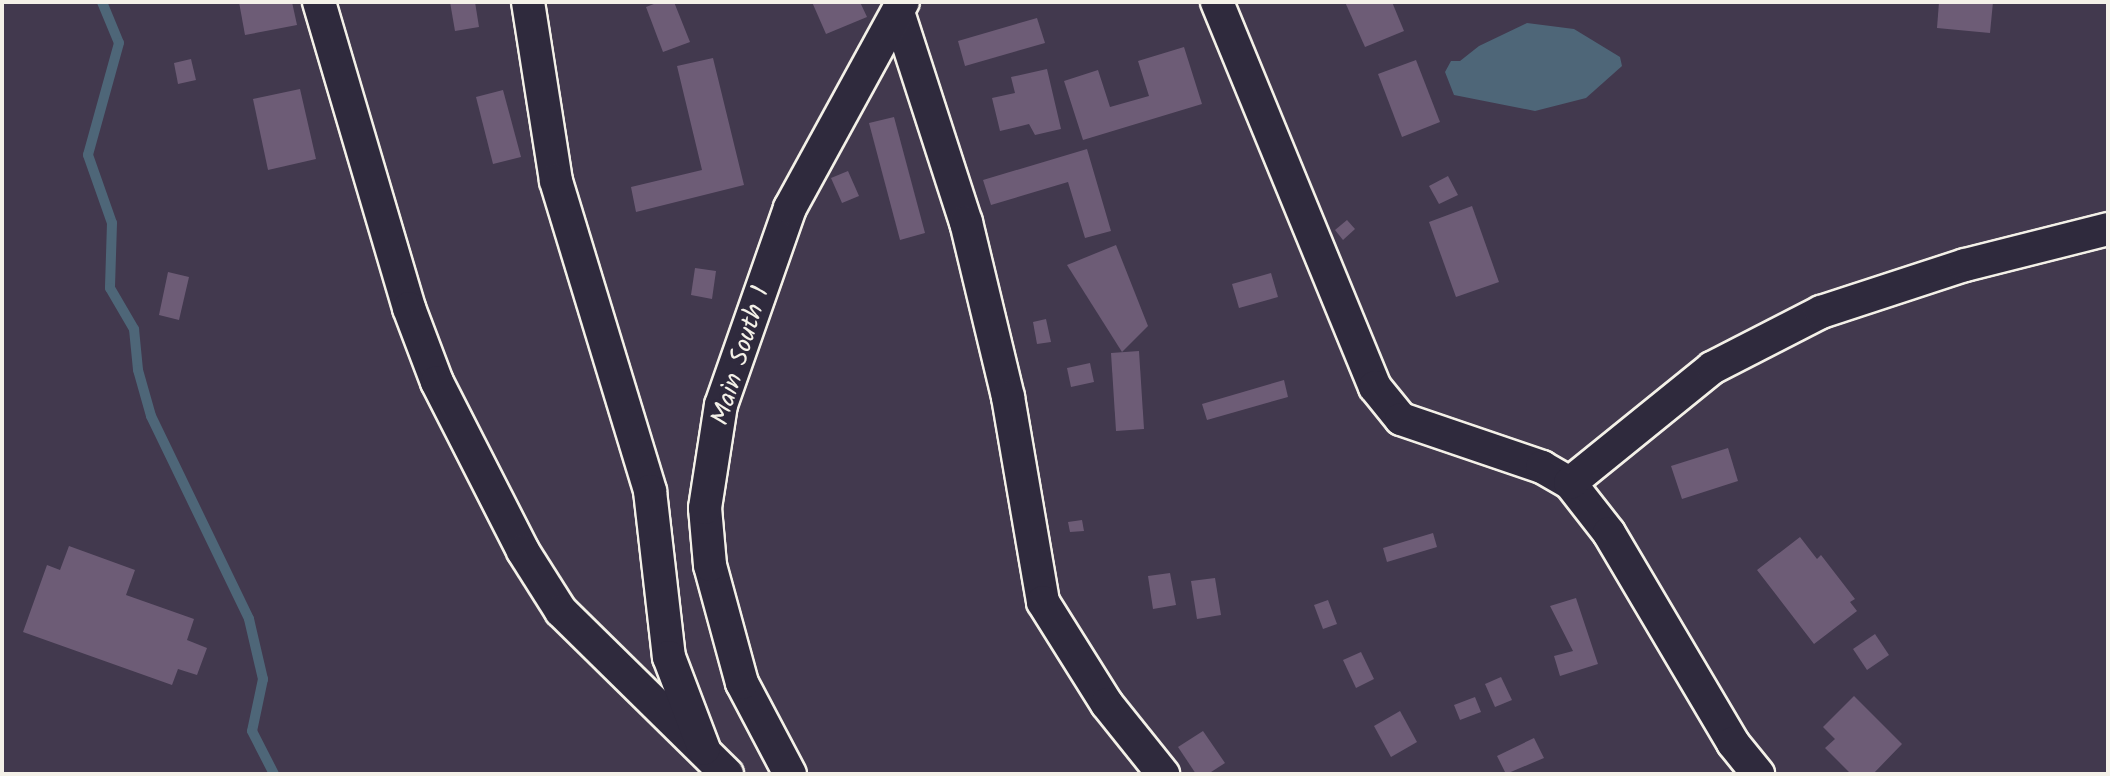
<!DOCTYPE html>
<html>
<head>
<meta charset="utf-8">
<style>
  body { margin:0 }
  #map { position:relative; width:2110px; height:776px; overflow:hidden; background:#42394e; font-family:Kalam,sans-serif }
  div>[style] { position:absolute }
  .water>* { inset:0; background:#4e6678 }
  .stream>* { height:10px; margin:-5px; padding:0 5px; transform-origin:5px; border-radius:5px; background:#4e6678 }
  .building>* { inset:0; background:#6d5c76 }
  .roads { filter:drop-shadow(2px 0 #f4f1e8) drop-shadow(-2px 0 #f4f1e8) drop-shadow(0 2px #f4f1e8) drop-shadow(0 -2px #f4f1e8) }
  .minor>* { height:32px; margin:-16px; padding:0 16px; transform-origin:16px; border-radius:16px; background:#2f2a3d }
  span { translate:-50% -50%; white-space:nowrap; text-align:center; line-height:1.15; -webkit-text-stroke:6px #2f2a3d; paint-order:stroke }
  .street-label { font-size:26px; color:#f4f1e8 }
  .frame { position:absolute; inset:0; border:4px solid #f4f1e8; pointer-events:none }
</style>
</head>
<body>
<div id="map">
  <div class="water">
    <i style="clip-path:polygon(1527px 23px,1574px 29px,1620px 57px,1622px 66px,1586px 98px,1535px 111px,1454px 95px,1445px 72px,1451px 61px,1460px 61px,1479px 46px)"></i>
  </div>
  <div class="stream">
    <i style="left:102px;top:2px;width:44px;rotate:67.5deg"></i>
    <i style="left:119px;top:43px;width:116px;rotate:105.5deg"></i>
    <i style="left:88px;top:155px;width:72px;rotate:70.6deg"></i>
    <i style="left:112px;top:223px;width:65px;rotate:91.8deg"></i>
    <i style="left:110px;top:288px;width:48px;rotate:59.7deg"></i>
    <i style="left:134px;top:329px;width:41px;rotate:84.4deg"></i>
    <i style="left:138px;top:370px;width:48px;rotate:74.2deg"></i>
    <i style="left:151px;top:416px;width:225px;rotate:64.2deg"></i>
    <i style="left:249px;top:619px;width:62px;rotate:76.9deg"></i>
    <i style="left:263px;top:679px;width:53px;rotate:101.9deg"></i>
    <i style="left:252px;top:731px;width:48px;rotate:62.9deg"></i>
  </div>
  <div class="building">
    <i style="clip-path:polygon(239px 2px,292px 2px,297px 25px,245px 35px)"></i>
    <i style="clip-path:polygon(450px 2px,475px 2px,479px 27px,455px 31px)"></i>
    <i style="clip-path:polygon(659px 2px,674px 2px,690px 42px,663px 52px,646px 7px)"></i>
    <i style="clip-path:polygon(812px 2px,860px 2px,867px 17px,826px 34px)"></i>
    <i style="clip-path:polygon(1345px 2px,1392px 2px,1404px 31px,1365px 47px)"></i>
    <i style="clip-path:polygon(1939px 2px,1993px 2px,1990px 33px,1937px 28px)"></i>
    <i style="clip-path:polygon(1037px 18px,1045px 43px,965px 66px,958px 41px)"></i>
    <i style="clip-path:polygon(1184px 47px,1202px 104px,1083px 140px,1064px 81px,1098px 70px,1110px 107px,1149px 96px,1138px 61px)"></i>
    <i style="clip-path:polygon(713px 58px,744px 185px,636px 212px,631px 187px,702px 170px,677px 66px)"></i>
    <i style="clip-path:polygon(191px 59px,196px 80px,178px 84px,174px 63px)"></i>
    <i style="clip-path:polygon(1416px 60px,1440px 122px,1402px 137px,1378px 74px)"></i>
    <i style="clip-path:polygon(1047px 69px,1061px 129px,1035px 135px,1029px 124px,1000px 131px,992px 98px,1015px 93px,1011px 77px)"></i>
    <i style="clip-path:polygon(300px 89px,316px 159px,268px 170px,253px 99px)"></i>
    <i style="clip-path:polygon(503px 90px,521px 157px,493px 164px,476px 97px)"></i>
    <i style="clip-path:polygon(894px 117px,925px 233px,900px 240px,869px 123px)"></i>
    <i style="clip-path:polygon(1087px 149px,1111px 231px,1085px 238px,1068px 182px,991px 205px,983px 180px)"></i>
    <i style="clip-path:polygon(848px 171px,859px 196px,842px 203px,831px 178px)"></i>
    <i style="clip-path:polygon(1448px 176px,1458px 195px,1439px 204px,1429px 186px)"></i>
    <i style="clip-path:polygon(1472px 206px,1499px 282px,1456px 297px,1429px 222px)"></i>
    <i style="clip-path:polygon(1347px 220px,1355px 229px,1343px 240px,1335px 230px)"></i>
    <i style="clip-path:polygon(1116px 245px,1148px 326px,1122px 352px,1067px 265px)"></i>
    <i style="clip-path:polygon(695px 268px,716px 271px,712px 299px,691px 295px)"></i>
    <i style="clip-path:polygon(168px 272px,189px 277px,179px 320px,159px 315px)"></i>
    <i style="clip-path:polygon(1271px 273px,1278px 297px,1239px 308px,1232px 284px)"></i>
    <i style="clip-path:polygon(1046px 319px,1051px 342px,1037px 344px,1033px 322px)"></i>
    <i style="clip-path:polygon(1139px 351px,1144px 429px,1116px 431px,1111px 353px)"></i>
    <i style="clip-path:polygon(1090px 363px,1094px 382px,1071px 387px,1067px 368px)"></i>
    <i style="clip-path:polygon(1284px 380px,1288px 397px,1207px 420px,1202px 404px)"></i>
    <i style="clip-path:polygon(1728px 448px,1738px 481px,1682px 499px,1671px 466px)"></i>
    <i style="clip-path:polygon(1082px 520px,1084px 531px,1070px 532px,1068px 522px)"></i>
    <i style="clip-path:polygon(1433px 533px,1437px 547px,1387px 562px,1383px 548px)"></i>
    <i style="clip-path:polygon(1800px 537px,1817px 559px,1821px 555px,1855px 599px,1850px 602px,1857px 611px,1814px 644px,1757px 570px)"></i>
    <i style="clip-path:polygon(69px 546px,135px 570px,126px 595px,194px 619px,187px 640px,207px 648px,197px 675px,178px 669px,172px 685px,23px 632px,47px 565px,60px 570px)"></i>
    <i style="clip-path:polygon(1170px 573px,1176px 605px,1153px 609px,1148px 576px)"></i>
    <i style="clip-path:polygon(1215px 578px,1221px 615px,1197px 619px,1191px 581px)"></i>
    <i style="clip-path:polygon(1576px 598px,1598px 664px,1560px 676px,1554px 656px,1573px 651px,1550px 606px)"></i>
    <i style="clip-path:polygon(1328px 600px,1337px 624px,1323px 629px,1314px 605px)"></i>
    <i style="clip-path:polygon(1875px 634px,1889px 655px,1867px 670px,1853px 649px)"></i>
    <i style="clip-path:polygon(1361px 652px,1374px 679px,1356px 688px,1343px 660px)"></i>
    <i style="clip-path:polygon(1501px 677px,1512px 700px,1495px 707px,1485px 684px)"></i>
    <i style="clip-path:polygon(1854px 696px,1902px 744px,1873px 774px,1851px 774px,1825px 748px,1835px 739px,1823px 727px)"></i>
    <i style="clip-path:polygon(1475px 697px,1481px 712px,1460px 720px,1454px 705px)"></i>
    <i style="clip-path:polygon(1400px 711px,1417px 742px,1391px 757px,1374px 726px)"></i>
    <i style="clip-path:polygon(1203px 731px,1225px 763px,1208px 774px,1196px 774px,1178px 747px)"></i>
    <i style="clip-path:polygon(1534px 738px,1544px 758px,1506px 774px,1497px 756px)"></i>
  </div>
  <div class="roads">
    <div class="minor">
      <i style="left:319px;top:2px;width:319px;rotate:73.6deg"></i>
      <i style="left:409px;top:308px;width:79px;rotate:69.3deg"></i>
      <i style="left:437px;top:382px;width:190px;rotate:63deg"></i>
      <i style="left:523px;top:551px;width:71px;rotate:57.7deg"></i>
      <i style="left:561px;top:611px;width:233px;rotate:44.5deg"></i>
      <i style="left:528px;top:2px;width:181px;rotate:81.1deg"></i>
      <i style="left:556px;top:181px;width:324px;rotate:73.1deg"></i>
      <i style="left:650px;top:491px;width:167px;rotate:83.5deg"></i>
      <i style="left:669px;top:657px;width:98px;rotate:69.2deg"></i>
      <i style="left:1217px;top:2px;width:416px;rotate:67.7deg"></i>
      <i style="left:1375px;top:387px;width:41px;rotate:50.9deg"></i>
      <i style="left:1401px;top:419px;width:149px;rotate:18.8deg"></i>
      <i style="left:1542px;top:467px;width:32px;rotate:30deg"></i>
      <i style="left:1570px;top:483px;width:63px;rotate:52deg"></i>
      <i style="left:1609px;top:533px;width:244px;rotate:59.4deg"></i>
      <i style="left:1733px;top:743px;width:40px;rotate:51deg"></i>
      <i style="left:898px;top:12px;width:221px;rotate:72.1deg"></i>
      <i style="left:966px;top:222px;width:180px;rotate:76.5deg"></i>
      <i style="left:1008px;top:397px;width:208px;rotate:80.3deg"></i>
      <i style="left:1043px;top:602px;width:120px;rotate:57.9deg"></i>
      <i style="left:1107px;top:704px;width:90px;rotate:51.3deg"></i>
      <i style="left:1570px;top:483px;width:183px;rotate:-39deg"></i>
      <i style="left:1712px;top:368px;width:123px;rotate:-27.2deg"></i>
      <i style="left:1821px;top:312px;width:151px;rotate:-18.1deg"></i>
      <i style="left:1965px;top:265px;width:147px;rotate:-14.1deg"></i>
      <i style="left:790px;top:774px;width:103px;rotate:-117.8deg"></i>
      <i style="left:742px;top:683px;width:122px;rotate:-105.2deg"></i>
      <i style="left:710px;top:565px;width:57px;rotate:-95deg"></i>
      <i style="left:705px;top:508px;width:104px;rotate:-81.2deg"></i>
      <i style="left:721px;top:405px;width:209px;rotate:-70.7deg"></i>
      <i style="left:790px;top:208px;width:235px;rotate:-61.3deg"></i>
    </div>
  </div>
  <div class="street-label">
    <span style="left:742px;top:356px;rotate:-73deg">Main South 1</span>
  </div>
  <div class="frame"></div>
</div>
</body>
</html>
